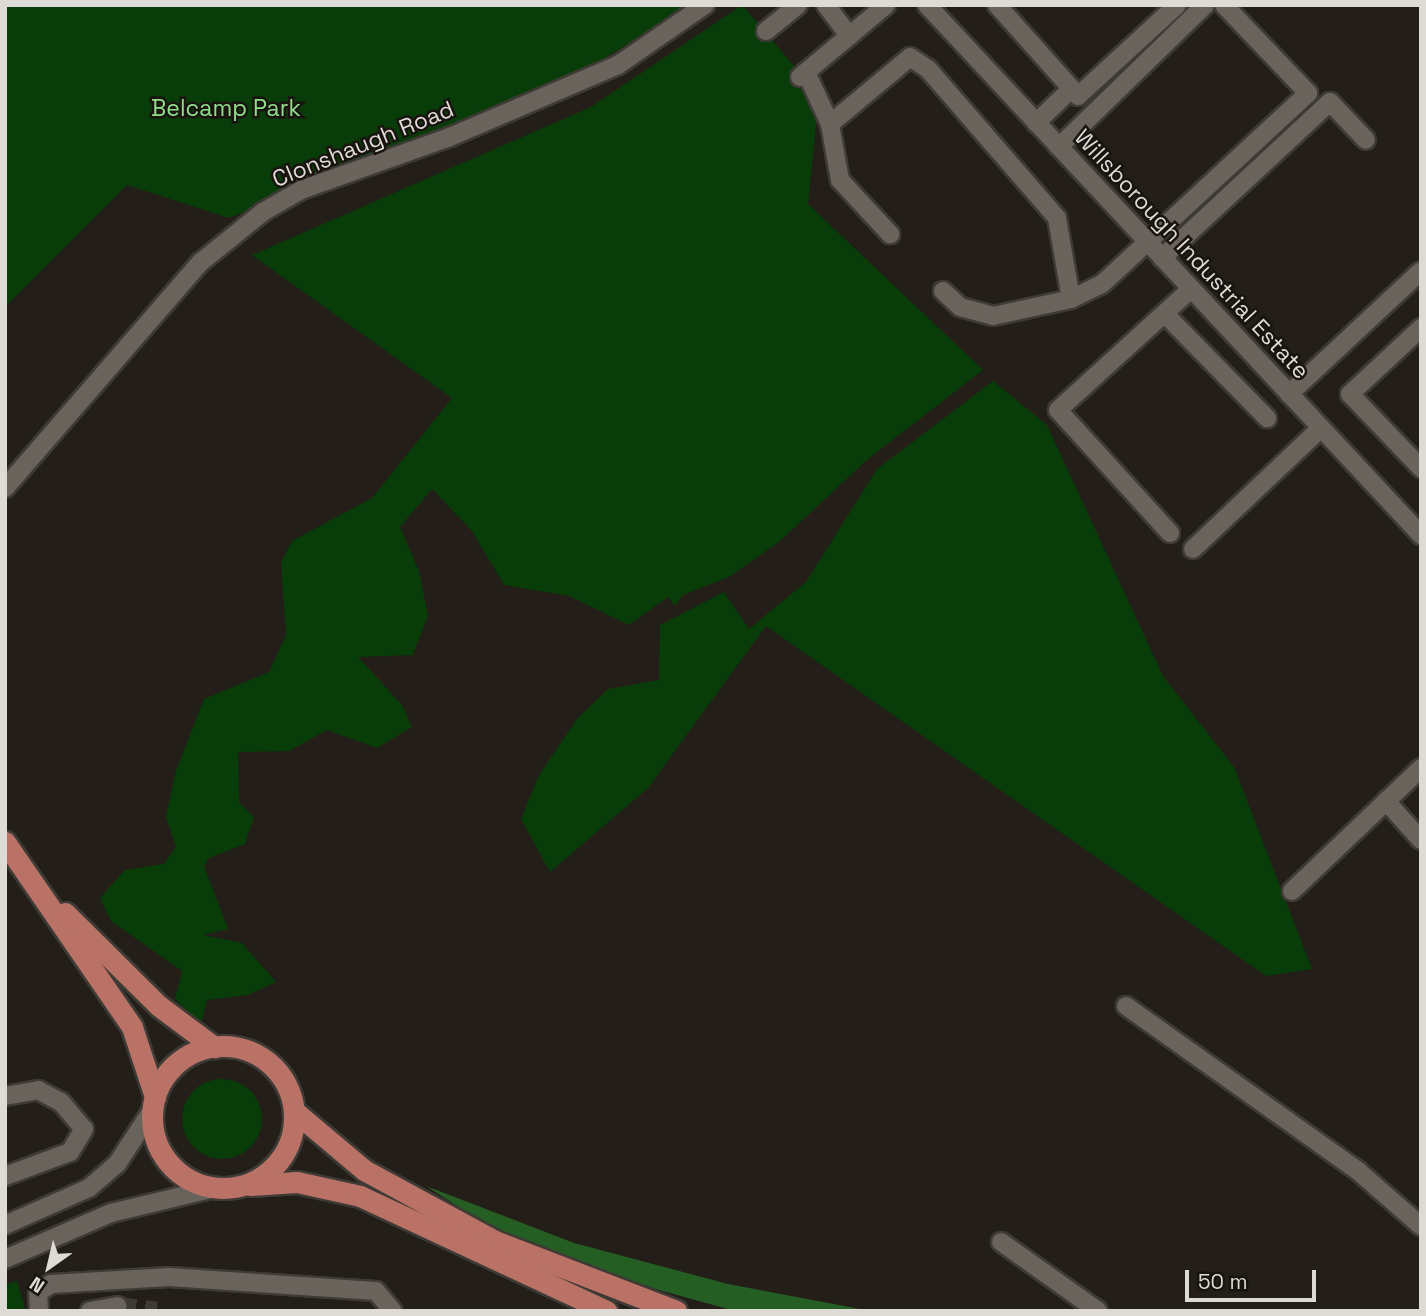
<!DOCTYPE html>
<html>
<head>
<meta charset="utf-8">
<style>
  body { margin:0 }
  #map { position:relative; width:1426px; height:1316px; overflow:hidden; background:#231e18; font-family:"Space Grotesk",sans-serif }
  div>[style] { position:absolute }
  .green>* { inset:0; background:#083c08 }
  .round { border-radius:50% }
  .forest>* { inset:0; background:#255e23 }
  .minor-tunnel>* { height:18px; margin-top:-9px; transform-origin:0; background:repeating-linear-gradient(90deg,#3f3a34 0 18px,transparent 0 27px) }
  .roads { filter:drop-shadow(2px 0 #3e3a36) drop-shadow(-2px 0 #3e3a36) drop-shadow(0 2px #3e3a36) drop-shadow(0 -2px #3e3a36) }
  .minor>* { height:18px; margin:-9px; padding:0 9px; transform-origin:9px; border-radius:9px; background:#69635c }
  .major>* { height:21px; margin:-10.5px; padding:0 10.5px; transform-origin:10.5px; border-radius:10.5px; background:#b97265 }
  .major>.ring { margin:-10.5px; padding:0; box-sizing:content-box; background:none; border:21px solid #b97265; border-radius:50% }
  span { translate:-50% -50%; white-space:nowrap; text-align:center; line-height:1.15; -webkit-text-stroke:5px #19140f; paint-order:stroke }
  .park-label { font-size:23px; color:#90df8b }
  .street-label { font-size:23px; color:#dedad6 }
  .frame { position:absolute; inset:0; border:7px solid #dedad6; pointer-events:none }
  .north { position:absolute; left:14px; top:1232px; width:70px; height:70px; -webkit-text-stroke:5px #19140f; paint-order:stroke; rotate:214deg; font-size:19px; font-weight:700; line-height:28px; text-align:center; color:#dedad6 }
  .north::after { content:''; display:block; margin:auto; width:24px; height:32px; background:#dedad6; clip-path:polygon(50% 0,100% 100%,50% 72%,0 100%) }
  .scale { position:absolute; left:1185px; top:1270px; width:131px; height:32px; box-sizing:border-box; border:4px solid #dedad6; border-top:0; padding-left:9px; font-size:21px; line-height:24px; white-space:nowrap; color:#dedad6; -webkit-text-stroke:5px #19140f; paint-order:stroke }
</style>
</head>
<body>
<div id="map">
  <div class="green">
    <i style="clip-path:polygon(5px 5px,693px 5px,566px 81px,229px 218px,127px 185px,5px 307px)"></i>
    <i style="clip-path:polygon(742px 5px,819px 95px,808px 204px,983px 370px,868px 459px,779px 542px,729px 577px,683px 595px,675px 606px,668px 597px,629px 625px,569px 596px,504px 585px,472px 531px,432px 489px,400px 527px,419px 571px,428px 616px,413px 655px,358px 657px,402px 705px,412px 727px,377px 748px,327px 730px,289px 751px,238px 752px,239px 802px,254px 817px,245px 844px,209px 858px,204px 866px,228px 929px,203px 935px,242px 943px,276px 982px,248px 995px,207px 1000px,201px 1024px,175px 999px,182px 971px,111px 921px,100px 898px,125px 870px,164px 864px,176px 847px,166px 817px,176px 771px,204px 699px,269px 672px,286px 635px,281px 563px,292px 541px,372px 498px,452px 398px,252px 255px,591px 107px)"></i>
    <i style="clip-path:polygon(993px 381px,1047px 425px,1163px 676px,1234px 767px,1312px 969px,1266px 976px,766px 626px,648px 788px,550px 872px,521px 819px,539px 775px,577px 719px,608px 689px,659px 680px,660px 625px,724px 592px,749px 629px,806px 582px,877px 469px)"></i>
    <i class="round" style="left:182px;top:1079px;width:80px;height:80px"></i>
    <i style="clip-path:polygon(17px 1281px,26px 1311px,5px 1311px,5px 1285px)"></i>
  </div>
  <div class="forest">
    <i style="clip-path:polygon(426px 1186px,574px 1243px,728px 1284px,871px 1311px,735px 1311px,659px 1290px,512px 1241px)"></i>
  </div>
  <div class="minor-tunnel">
    <i style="left:118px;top:1306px;width:39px;rotate:7deg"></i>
  </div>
  <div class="roads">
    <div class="minor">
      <i style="left:826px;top:5px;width:39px;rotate:53deg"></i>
      <i style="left:927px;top:5px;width:725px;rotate:47.01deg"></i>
      <i style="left:997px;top:5px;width:122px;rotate:48.3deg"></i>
      <i style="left:1078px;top:96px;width:134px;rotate:-42.6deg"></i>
      <i style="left:766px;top:31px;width:41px;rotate:-39.1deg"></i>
      <i style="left:806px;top:72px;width:57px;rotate:65.2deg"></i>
      <i style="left:830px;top:124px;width:57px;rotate:79.9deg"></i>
      <i style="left:840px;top:180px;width:74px;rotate:47.2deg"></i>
      <i style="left:800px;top:77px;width:112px;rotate:-39.9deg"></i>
      <i style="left:1036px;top:123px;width:49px;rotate:-44.2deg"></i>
      <i style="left:830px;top:124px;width:104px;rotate:-39.9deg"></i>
      <i style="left:910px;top:57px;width:22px;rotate:34deg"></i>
      <i style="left:928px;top:69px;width:197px;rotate:49.1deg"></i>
      <i style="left:1057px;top:218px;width:82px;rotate:80.2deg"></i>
      <i style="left:1059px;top:147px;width:204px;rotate:-44.2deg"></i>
      <i style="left:1162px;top:258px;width:229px;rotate:-42.9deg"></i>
      <i style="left:1330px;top:102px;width:52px;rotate:46.5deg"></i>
      <i style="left:943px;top:291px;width:23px;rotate:43deg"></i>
      <i style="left:960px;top:307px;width:34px;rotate:15deg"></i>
      <i style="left:993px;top:316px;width:80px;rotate:-12.3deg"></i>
      <i style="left:1071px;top:299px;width:34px;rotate:-26deg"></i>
      <i style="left:1102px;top:284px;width:281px;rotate:-42.8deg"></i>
      <i style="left:1308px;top:93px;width:122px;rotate:-133.7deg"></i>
      <i style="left:1165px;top:314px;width:146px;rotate:45.6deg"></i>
      <i style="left:1421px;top:328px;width:97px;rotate:137.1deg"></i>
      <i style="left:1350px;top:394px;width:103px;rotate:46.2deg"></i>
      <i style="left:1289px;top:394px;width:180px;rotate:-43deg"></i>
      <i style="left:5px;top:488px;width:299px;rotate:-49.1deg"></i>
      <i style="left:201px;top:262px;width:80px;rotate:-38.9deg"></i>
      <i style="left:263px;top:212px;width:44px;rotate:-30.1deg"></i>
      <i style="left:301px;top:190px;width:158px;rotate:-19.6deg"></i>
      <i style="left:450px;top:137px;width:183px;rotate:-23.2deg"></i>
      <i style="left:618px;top:65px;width:106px;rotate:-34.6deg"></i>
      <i style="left:1170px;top:533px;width:166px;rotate:-132.3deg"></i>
      <i style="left:1058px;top:410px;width:180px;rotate:-42.3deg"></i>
      <i style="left:1193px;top:549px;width:176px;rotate:-43.4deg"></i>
      <i style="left:1386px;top:801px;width:52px;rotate:48.1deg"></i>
      <i style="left:1292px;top:891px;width:178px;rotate:-43.6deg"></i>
      <i style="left:1126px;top:1006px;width:283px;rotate:35.4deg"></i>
      <i style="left:1357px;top:1170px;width:85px;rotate:41.2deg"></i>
      <i style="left:5px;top:1096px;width:34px;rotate:-10deg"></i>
      <i style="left:38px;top:1090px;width:26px;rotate:28deg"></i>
      <i style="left:61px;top:1102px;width:35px;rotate:50deg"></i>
      <i style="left:84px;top:1129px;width:27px;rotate:121deg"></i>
      <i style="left:70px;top:1152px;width:69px;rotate:159.7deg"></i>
      <i style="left:5px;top:1225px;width:92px;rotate:-23.8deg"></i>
      <i style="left:89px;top:1188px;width:37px;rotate:-41deg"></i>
      <i style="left:117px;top:1164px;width:66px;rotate:-56.8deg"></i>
      <i style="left:1001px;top:1242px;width:119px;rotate:35.4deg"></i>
      <i style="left:5px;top:1259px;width:116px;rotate:-23.5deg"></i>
      <i style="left:111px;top:1213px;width:107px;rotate:-13.5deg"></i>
      <i style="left:39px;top:1311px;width:18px;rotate:-93deg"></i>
      <i style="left:38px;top:1293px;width:16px;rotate:-35deg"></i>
      <i style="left:51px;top:1284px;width:118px;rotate:-3.4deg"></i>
      <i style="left:169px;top:1277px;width:207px;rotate:3.9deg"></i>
      <i style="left:376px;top:1291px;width:26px;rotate:50deg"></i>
      <i style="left:90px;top:1311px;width:28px;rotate:-10deg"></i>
    </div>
    <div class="major">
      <i style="left:5px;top:842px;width:224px;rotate:55.5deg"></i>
      <i style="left:132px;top:1027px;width:74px;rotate:71.8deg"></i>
      <i style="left:65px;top:913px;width:132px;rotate:44.7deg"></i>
      <i style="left:159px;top:1006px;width:69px;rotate:36.7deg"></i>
      <i class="ring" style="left:152px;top:1046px;width:121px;height:121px"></i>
      <i style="left:294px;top:1111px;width:92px;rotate:40.1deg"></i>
      <i style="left:364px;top:1170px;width:149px;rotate:28.5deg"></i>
      <i style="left:495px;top:1241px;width:194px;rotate:21.1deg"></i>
      <i style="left:251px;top:1185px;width:46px;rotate:-3.7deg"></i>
      <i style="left:297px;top:1182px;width:65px;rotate:12.5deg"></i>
      <i style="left:360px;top:1196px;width:272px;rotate:25deg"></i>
    </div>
  </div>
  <div class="park-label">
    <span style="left:226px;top:108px">Belcamp Park</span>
  </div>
  <div class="street-label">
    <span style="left:363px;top:144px;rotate:-22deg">Clonshaugh Road</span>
    <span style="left:1192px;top:254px;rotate:47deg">Willsborough Industrial Estate</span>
  </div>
  <div class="frame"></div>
  <div class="north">N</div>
  <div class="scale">50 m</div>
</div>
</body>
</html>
